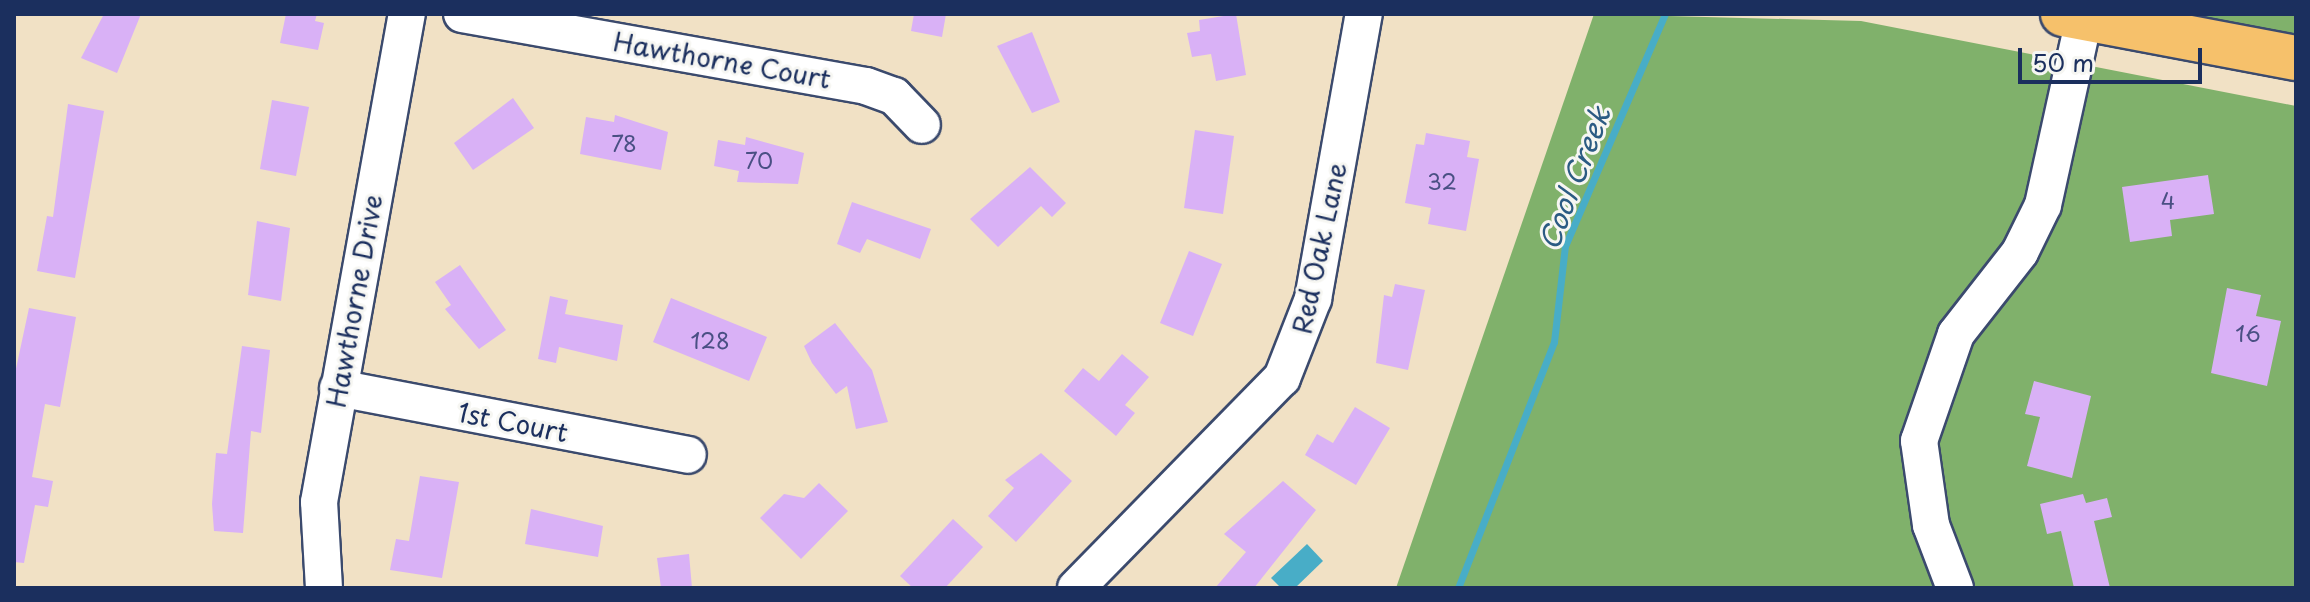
<!DOCTYPE html>
<html>
<head>
<meta charset="utf-8">
<style>
  body { margin:0 }
  #map { position:relative; width:2310px; height:602px; overflow:hidden; background:#f1e1c5; font-family:"Playpen Sans",sans-serif }
  div>[style] { position:absolute }
  .forest>* { inset:0; background:#80b16b }
  .water>* { inset:0; background:#48adc7 }
  .stream>* { height:7px; margin:-3.5px; padding:0 3.5px; transform-origin:3.5px; border-radius:3.5px; background:#48adc7 }
  .building>* { inset:0; background:#d9b1f6 }
  .roads { filter:drop-shadow(2px 0 #3b4a6d) drop-shadow(-2px 0 #3b4a6d) drop-shadow(0 2px #3b4a6d) drop-shadow(0 -2px #3b4a6d) }
  .minor>* { height:36px; margin:-18px; padding:0 18px; transform-origin:18px; border-radius:18px; background:#fff }
  .major>* { height:44px; margin:-22px; padding:0 22px; transform-origin:22px; border-radius:22px; background:#f6c16b }
  span { translate:-50% -50%; white-space:nowrap; text-align:center; line-height:1.15; -webkit-text-stroke:6px #f6f6f2; paint-order:stroke }
  .number-label { font-size:22px; color:#4a5084 }
  .number-label span { -webkit-text-stroke-width:0 }
  .street-label { font-size:26px; color:#1b2f5e }
  .water-label { font-size:28px; color:#2b5b83; font-style:italic }
  .frame { position:absolute; inset:0; border:16px solid #1b2f5e; pointer-events:none }
  .scale { position:absolute; left:2018px; top:48px; width:184px; height:36px; box-sizing:border-box; border:4px solid #1b2f5e; border-top:0; padding-left:10px; font-size:24px; line-height:28px; white-space:nowrap; color:#1b2f5e; -webkit-text-stroke:6px #f6f6f2; paint-order:stroke }
</style>
</head>
<body>
<div id="map">
  <div class="forest">
    <i style="clip-path:polygon(1594px 14px,1861px 21px,2296px 106px,2296px 588px,1396px 588px)"></i>
    <i style="clip-path:polygon(2138px 14px,2296px 14px,2296px 42px)"></i>
  </div>
  <div class="water">
    <i style="clip-path:polygon(1307px 544px,1323px 561px,1295px 588px,1281px 588px,1271px 578px)"></i>
  </div>
  <div class="stream">
    <i style="left:1458px;top:588px;width:264px;rotate:-68.7deg"></i>
    <i style="left:1554px;top:342px;width:97px;rotate:-83.5deg"></i>
    <i style="left:1565px;top:246px;width:253px;rotate:-66.7deg"></i>
  </div>
  <div class="building">
    <i style="clip-path:polygon(104px 14px,141px 14px,117px 73px,81px 58px)"></i>
    <i style="clip-path:polygon(286px 14px,317px 14px,315px 21px,324px 23px,318px 50px,280px 43px)"></i>
    <i style="clip-path:polygon(914px 14px,946px 14px,942px 37px,911px 31px)"></i>
    <i style="clip-path:polygon(1236px 14px,1246px 75px,1216px 81px,1211px 54px,1192px 57px,1187px 33px,1200px 31px,1199px 20px)"></i>
    <i style="clip-path:polygon(1032px 32px,1060px 102px,1032px 113px,997px 46px)"></i>
    <i style="clip-path:polygon(513px 98px,534px 128px,473px 170px,454px 143px)"></i>
    <i style="clip-path:polygon(272px 100px,309px 107px,296px 176px,260px 169px)"></i>
    <i style="clip-path:polygon(68px 104px,104px 111px,75px 278px,37px 271px,47px 216px,53px 217px)"></i>
    <i style="clip-path:polygon(615px 115px,668px 132px,661px 170px,580px 154px,586px 117px,614px 122px)"></i>
    <i style="clip-path:polygon(1195px 130px,1234px 136px,1223px 214px,1184px 208px)"></i>
    <i style="clip-path:polygon(1426px 133px,1470px 141px,1467px 157px,1479px 159px,1466px 231px,1428px 224px,1431px 208px,1405px 203px,1416px 144px,1424px 145px)"></i>
    <i style="clip-path:polygon(746px 137px,804px 153px,798px 184px,737px 182px,739px 171px,714px 166px,718px 140px,745px 145px)"></i>
    <i style="clip-path:polygon(1030px 167px,1066px 203px,1052px 217px,1041px 206px,998px 247px,970px 219px)"></i>
    <i style="clip-path:polygon(2208px 175px,2214px 214px,2170px 220px,2172px 236px,2130px 242px,2122px 187px)"></i>
    <i style="clip-path:polygon(852px 202px,931px 229px,920px 259px,867px 239px,860px 253px,837px 244px)"></i>
    <i style="clip-path:polygon(257px 221px,290px 228px,281px 301px,248px 295px)"></i>
    <i style="clip-path:polygon(1189px 251px,1222px 264px,1193px 336px,1160px 323px)"></i>
    <i style="clip-path:polygon(460px 265px,506px 330px,479px 349px,445px 309px,451px 305px,435px 282px)"></i>
    <i style="clip-path:polygon(1395px 284px,1425px 290px,1408px 370px,1376px 363px,1384px 295px,1392px 297px)"></i>
    <i style="clip-path:polygon(2227px 288px,2261px 295px,2256px 316px,2281px 321px,2267px 386px,2211px 373px)"></i>
    <i style="clip-path:polygon(550px 296px,568px 300px,565px 314px,623px 325px,617px 361px,559px 347px,556px 363px,538px 359px)"></i>
    <i style="clip-path:polygon(671px 298px,767px 337px,749px 381px,653px 342px)"></i>
    <i style="clip-path:polygon(29px 308px,76px 317px,60px 407px,45px 404px,32px 477px,53px 481px,48px 507px,35px 505px,24px 563px,14px 562px,14px 378px)"></i>
    <i style="clip-path:polygon(835px 323px,872px 370px,888px 422px,856px 429px,847px 386px,836px 394px,812px 363px,804px 346px)"></i>
    <i style="clip-path:polygon(242px 346px,270px 350px,261px 433px,251px 431px,243px 533px,214px 531px,212px 504px,216px 453px,227px 454px)"></i>
    <i style="clip-path:polygon(1122px 354px,1149px 377px,1125px 405px,1135px 413px,1116px 436px,1064px 391px,1083px 368px,1099px 381px)"></i>
    <i style="clip-path:polygon(2034px 381px,2091px 396px,2072px 478px,2027px 466px,2040px 417px,2025px 414px)"></i>
    <i style="clip-path:polygon(1355px 407px,1390px 428px,1356px 485px,1305px 455px,1317px 434px,1333px 443px)"></i>
    <i style="clip-path:polygon(1041px 453px,1072px 481px,1016px 542px,988px 516px,1014px 488px,1005px 480px)"></i>
    <i style="clip-path:polygon(420px 476px,459px 482px,442px 578px,390px 570px,396px 539px,409px 541px)"></i>
    <i style="clip-path:polygon(1283px 481px,1316px 510px,1254px 588px,1215px 588px,1246px 552px,1224px 534px)"></i>
    <i style="clip-path:polygon(819px 483px,848px 511px,801px 559px,760px 518px,784px 494px,804px 498px)"></i>
    <i style="clip-path:polygon(2083px 494px,2086px 503px,2107px 498px,2112px 517px,2094px 521px,2110px 588px,2074px 588px,2061px 531px,2047px 534px,2040px 504px)"></i>
    <i style="clip-path:polygon(531px 509px,603px 526px,598px 557px,525px 544px)"></i>
    <i style="clip-path:polygon(953px 519px,983px 547px,945px 588px,913px 588px,900px 576px)"></i>
    <i style="clip-path:polygon(689px 554px,692px 588px,661px 588px,657px 558px)"></i>
  </div>
  <div class="roads">
    <div class="minor">
      <i style="left:462px;top:14px;width:410px;rotate:10.1deg"></i>
      <i style="left:866px;top:86px;width:30px;rotate:20deg"></i>
      <i style="left:894px;top:96px;width:40px;rotate:46deg"></i>
      <i style="left:338px;top:388px;width:356px;rotate:10.8deg"></i>
      <i style="left:324px;top:588px;width:86px;rotate:-93.3deg"></i>
      <i style="left:319px;top:502px;width:496px;rotate:-79.8deg"></i>
      <i style="left:1076px;top:588px;width:294px;rotate:-45.6deg"></i>
      <i style="left:1282px;top:378px;width:85px;rotate:-68.6deg"></i>
      <i style="left:1313px;top:299px;width:290px;rotate:-79.9deg"></i>
      <i style="left:1955px;top:588px;width:67px;rotate:-110.9deg"></i>
      <i style="left:1931px;top:525px;width:85px;rotate:-98.1deg"></i>
      <i style="left:1919px;top:441px;width:113px;rotate:-70.9deg"></i>
      <i style="left:1956px;top:334px;width:104px;rotate:-52deg"></i>
      <i style="left:2020px;top:252px;width:52px;rotate:-63.9deg"></i>
      <i style="left:2043px;top:205px;width:191px;rotate:-77.6deg"></i>
    </div>
    <div class="major">
      <i style="left:2063px;top:14px;width:237px;rotate:10.7deg"></i>
    </div>
  </div>
  <div class="number-label">
    <span style="left:624px;top:143px">78</span>
    <span style="left:759px;top:160px">70</span>
    <span style="left:1442px;top:181px">32</span>
    <span style="left:2168px;top:200px">4</span>
    <span style="left:2248px;top:333px">16</span>
    <span style="left:710px;top:340px">128</span>
  </div>
  <div class="street-label">
    <span style="left:722px;top:60px;rotate:10deg">Hawthorne Court</span>
    <span style="left:1319px;top:248px;rotate:-78deg">Red Oak Lane</span>
    <span style="left:354px;top:301px;rotate:-80deg">Hawthorne Drive</span>
    <span style="left:513px;top:422px;rotate:11deg">1st Court</span>
  </div>
  <div class="water-label">
    <span style="left:1574px;top:178px;rotate:-69deg">Cool Creek</span>
  </div>
  <div class="frame"></div>
  <div class="scale">50 m</div>
</div>
</body>
</html>
